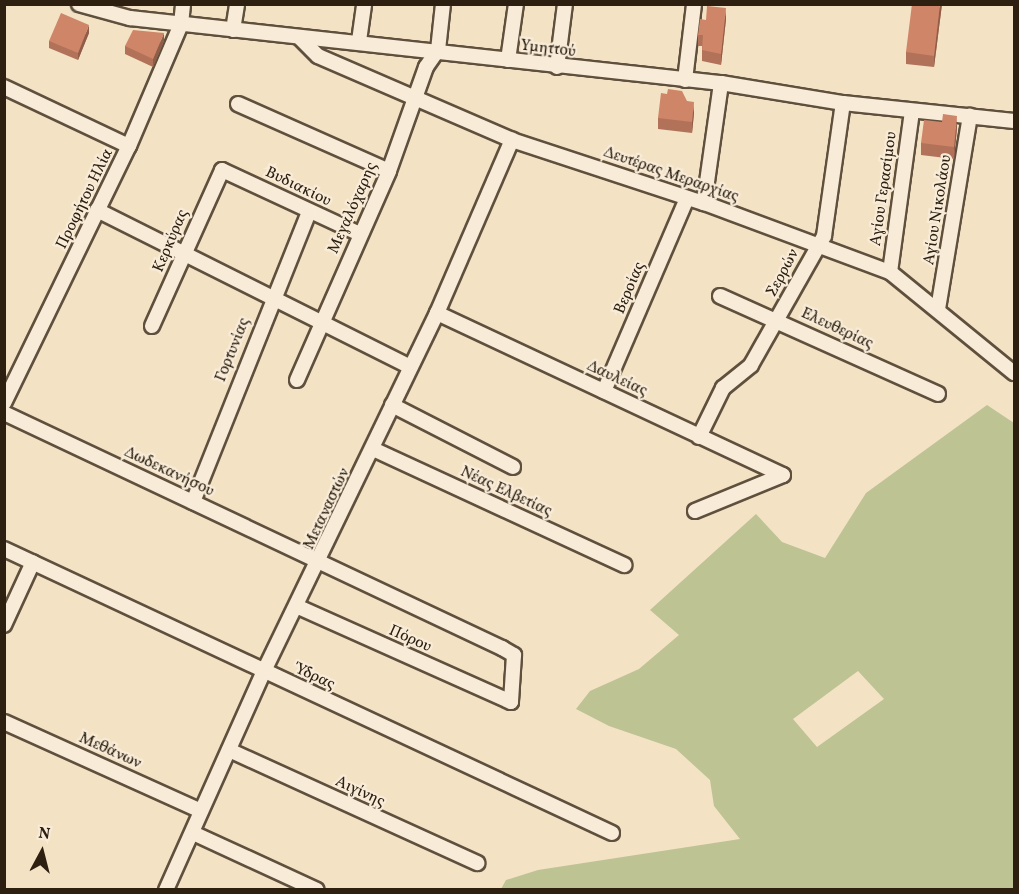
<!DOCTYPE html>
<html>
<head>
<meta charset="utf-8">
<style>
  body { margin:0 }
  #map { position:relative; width:1019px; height:894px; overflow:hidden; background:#f4e2c4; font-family:Vollkorn,serif }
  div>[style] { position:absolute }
  .green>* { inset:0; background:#bdc392 }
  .roads { filter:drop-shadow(2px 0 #5f503e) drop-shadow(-2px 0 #5f503e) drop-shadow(0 2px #5f503e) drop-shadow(0 -2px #5f503e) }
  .minor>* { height:14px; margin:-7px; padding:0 7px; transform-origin:7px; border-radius:7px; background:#f8ecd9 }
  .wall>* { inset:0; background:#b17259 }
  .shaded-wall>* { inset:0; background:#905d49 }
  .building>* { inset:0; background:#ce8568 }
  span { translate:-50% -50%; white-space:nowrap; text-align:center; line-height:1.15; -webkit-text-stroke:4.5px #f8ecd9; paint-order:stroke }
  .street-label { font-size:16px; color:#2d2011 }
  .frame { position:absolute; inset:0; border:6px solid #2d2011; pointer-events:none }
  .north { position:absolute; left:12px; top:822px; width:60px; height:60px; -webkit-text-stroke:4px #f8ecd9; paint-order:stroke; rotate:7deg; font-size:16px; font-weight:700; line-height:24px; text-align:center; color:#2d2011 }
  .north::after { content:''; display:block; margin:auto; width:21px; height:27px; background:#2d2011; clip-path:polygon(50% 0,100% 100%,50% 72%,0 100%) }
</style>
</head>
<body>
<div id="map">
  <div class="green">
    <i style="clip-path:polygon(evenodd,987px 405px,1014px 423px,1014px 889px,501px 889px,506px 880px,538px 870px,740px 839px,714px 806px,710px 780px,676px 749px,609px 726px,576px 709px,590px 691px,639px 669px,679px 635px,650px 610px,756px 514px,782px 542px,825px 558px,866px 493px,987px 405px,858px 671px,884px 699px,817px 747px,793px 719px,858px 671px)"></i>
  </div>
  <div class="roads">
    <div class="minor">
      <i style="left:79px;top:4px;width:53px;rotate:15.4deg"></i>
      <i style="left:130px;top:18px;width:595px;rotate:6.28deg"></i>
      <i style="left:721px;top:83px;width:124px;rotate:9.3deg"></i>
      <i style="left:843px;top:103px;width:172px;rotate:6deg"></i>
      <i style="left:233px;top:30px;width:26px;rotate:-81deg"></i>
      <i style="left:300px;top:38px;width:25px;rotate:45deg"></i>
      <i style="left:318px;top:56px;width:211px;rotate:23.4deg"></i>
      <i style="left:512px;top:140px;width:202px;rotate:18.2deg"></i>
      <i style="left:704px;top:203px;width:198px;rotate:20.4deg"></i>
      <i style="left:890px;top:272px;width:160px;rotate:39.2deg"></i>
      <i style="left:359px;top:41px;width:37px;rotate:-82deg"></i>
      <i style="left:508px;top:60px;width:57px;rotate:-81.9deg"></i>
      <i style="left:557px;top:67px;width:64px;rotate:-82.8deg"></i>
      <i style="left:685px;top:80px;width:77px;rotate:-83.2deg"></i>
      <i style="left:4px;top:87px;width:138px;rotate:25.3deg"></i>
      <i style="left:238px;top:104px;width:165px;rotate:23.9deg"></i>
      <i style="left:704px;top:203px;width:121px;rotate:-81.9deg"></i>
      <i style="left:97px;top:210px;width:349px;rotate:26.6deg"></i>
      <i style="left:890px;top:272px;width:162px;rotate:-82.2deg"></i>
      <i style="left:720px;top:296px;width:239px;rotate:24.2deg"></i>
      <i style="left:938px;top:309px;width:196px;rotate:-80.6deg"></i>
      <i style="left:437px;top:313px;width:382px;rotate:25.1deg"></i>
      <i style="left:152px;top:326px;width:171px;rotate:-65.8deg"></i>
      <i style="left:222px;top:170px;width:152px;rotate:24.9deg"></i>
      <i style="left:297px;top:380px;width:228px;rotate:-66.2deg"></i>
      <i style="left:389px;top:171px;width:110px;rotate:-70.4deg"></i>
      <i style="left:426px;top:67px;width:21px;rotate:-55deg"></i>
      <i style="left:438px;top:50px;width:46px;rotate:-83.8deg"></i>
      <i style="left:604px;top:391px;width:210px;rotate:-66.7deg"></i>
      <i style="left:4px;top:403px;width:286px;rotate:-64.1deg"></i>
      <i style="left:129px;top:146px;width:133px;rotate:-66.9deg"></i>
      <i style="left:181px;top:24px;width:20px;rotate:-84deg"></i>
      <i style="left:392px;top:405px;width:136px;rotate:27.1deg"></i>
      <i style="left:4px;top:413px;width:551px;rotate:25.26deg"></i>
      <i style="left:502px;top:648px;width:14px;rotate:30deg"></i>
      <i style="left:514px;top:655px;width:47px;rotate:93.7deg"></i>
      <i style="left:511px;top:702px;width:235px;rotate:-155.9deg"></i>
      <i style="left:699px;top:437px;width:55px;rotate:-63.9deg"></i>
      <i style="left:723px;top:388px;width:36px;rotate:-39deg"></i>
      <i style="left:751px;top:365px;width:148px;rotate:-60.5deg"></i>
      <i style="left:824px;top:236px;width:134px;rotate:-81.9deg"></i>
      <i style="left:373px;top:449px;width:277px;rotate:24.8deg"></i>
      <i style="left:193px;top:502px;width:312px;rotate:-68.2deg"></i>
      <i style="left:695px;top:511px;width:95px;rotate:-22.2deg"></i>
      <i style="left:4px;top:549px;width:671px;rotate:25.04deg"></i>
      <i style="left:4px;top:625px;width:69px;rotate:-65.3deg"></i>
      <i style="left:4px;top:722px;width:216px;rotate:24.3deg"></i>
      <i style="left:229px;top:750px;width:273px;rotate:24.5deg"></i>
      <i style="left:193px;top:833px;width:136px;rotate:24.7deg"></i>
      <i style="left:166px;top:890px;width:240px;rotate:-65.9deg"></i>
      <i style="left:264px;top:671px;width:398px;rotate:-64.2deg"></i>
      <i style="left:437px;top:313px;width:189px;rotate:-66.6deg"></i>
    </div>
  </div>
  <div class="wall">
    <i style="clip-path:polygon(942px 4px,934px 67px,906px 64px,906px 52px)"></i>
    <i style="clip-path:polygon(726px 19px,721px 65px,702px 61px,702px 46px,698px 46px,698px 35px,706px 20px)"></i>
    <i style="clip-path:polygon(89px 33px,78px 60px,49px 48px,49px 41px)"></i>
    <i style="clip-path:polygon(164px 41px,153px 67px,125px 54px,125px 46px)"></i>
    <i style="clip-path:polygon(687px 101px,694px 113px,692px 133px,658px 129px,658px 118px)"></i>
    <i style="clip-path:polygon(957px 128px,954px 159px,921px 155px,921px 143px)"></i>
  </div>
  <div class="shaded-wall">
    <i style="clip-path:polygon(940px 4px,942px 4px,934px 67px,934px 56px)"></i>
    <i style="clip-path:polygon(726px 8px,726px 19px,721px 65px,721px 54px)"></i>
    <i style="clip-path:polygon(89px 25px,89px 33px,78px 60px,78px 53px)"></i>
    <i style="clip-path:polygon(164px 33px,164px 41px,153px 67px,153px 59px)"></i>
    <i style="clip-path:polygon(694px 102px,694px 113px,692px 133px,692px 122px)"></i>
    <i style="clip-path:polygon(957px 116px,957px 128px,954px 159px,954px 147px)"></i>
  </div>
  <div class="building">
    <i style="clip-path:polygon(912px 4px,940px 4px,934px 56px,906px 52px)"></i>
    <i style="clip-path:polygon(707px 6px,726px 8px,721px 54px,702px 50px,703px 35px,698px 35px,700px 19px,706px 20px)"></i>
    <i style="clip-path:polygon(61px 13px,89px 25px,78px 53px,49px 41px)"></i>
    <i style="clip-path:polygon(133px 30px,164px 33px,153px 59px,125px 46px)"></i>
    <i style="clip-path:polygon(668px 89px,682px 91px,687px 101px,694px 102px,692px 122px,658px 118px,661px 93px,667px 94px)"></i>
    <i style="clip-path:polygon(943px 114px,957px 116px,954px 147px,921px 143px,924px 120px,942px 122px)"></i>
  </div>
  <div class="street-label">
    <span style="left:548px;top:49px;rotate:7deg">Υμηττού</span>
    <span style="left:671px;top:175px;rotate:19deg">Δευτέρας Μεραρχίας</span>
    <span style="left:298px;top:187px;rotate:26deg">Βυδιακίου</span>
    <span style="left:884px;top:189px;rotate:-82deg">Αγίου Γερασίμου</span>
    <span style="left:85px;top:199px;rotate:-64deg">Προφήτου Ηλία</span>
    <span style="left:353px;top:208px;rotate:-66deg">Μεγαλόχαρης</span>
    <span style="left:938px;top:210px;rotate:-81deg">Αγίου Νικολάου</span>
    <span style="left:171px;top:241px;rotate:-67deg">Κερκύρας</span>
    <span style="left:783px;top:273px;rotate:-62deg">Σερρών</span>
    <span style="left:630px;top:288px;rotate:-67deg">Βεροίας</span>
    <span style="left:837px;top:329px;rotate:25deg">Ελευθερίας</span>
    <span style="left:233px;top:350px;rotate:-68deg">Γορτυνίας</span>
    <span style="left:617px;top:379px;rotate:25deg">Δαυλείας</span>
    <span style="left:169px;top:472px;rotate:25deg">Δωδεκανήσου</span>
    <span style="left:506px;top:492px;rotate:25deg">Νέας Ελβετίας</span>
    <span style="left:327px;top:509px;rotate:-65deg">Μεταναστών</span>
    <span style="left:410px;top:639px;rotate:24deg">Πόρου</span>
    <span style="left:315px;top:677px;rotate:25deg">Ύδρας</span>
    <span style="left:110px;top:751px;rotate:24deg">Μεθάνων</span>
    <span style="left:360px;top:792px;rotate:25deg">Αιγίνης</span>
  </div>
  <div class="frame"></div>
  <div class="north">N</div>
</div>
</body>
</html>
